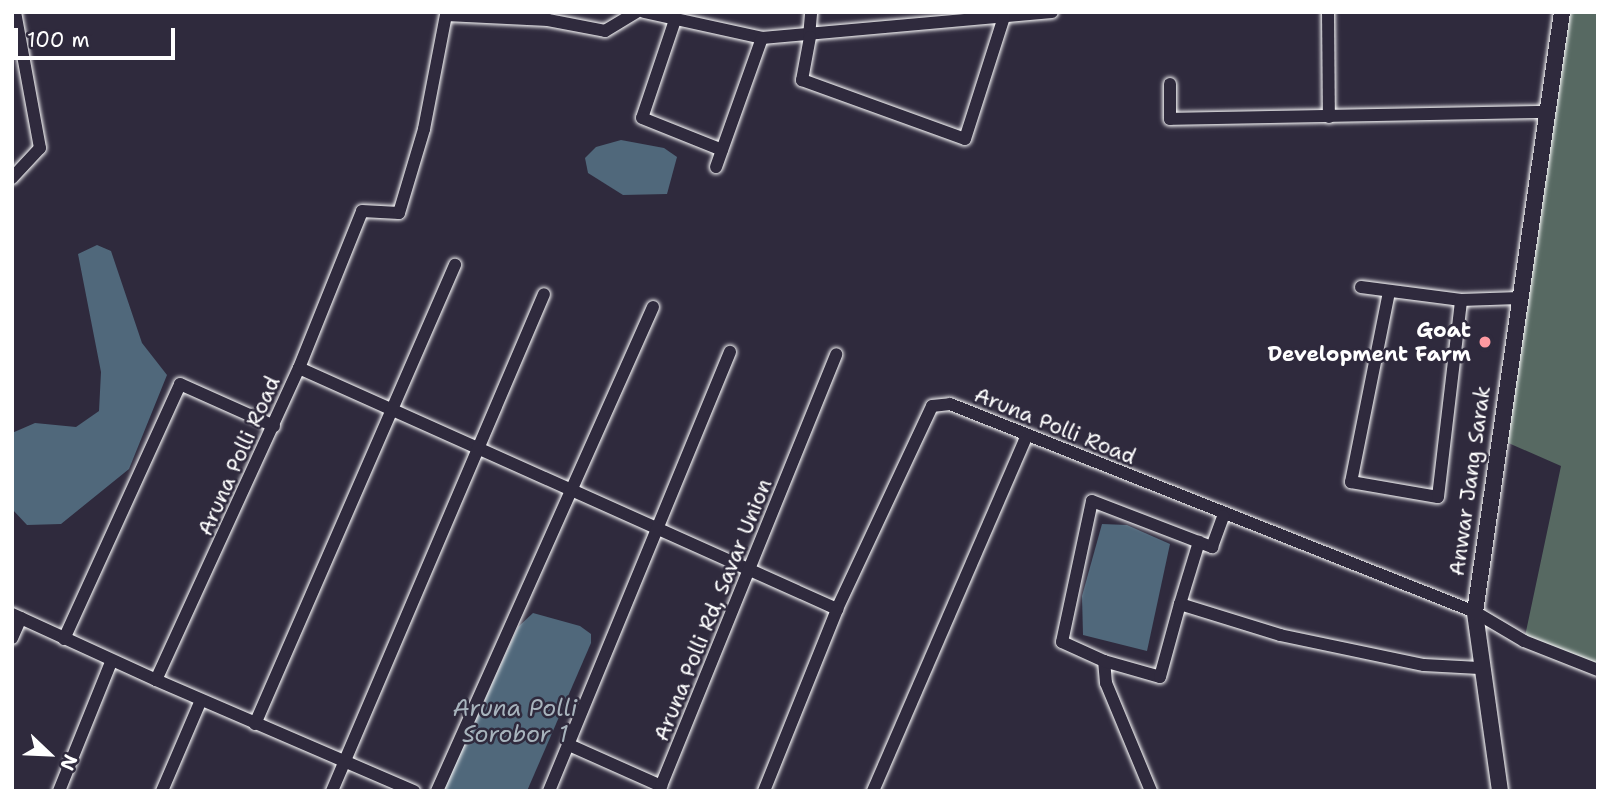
<!DOCTYPE html>
<style>
body{margin:0}
#map{position:relative;width:1610px;height:803px;overflow:hidden;background:#2f2a3d;font-family:"Shantell Sans",sans-serif}
div>[style]{position:absolute}
.green>*{inset:0;background:#576962}
.water>*{inset:0;background:#50687b}
.roads{filter:drop-shadow(0 0 2px #fff) drop-shadow(0 0 2px #fff)}
.street>*{height:12px;margin:-6px;padding:0 6px;transform-origin:6px;border-radius:6px;background:#2f2a3d}
.secondary>*{height:16px;margin:-8px;padding:0 8px;transform-origin:8px;border-radius:8px;background:#2f2a3d}
.dots>*{width:19px;height:19px;translate:-50% -50%;box-sizing:border-box;border:4px solid #2f2a3d;border-radius:50%}
span{translate:-50% -50%;white-space:nowrap;text-align:center;line-height:1.15;-webkit-text-stroke:5px #2f2a3d;paint-order:stroke}
.poi-label{font-size:21px;color:#fff;font-weight:700}
.right{translate:-100% -50%;text-align:right}
.street-label{font-size:21px;color:#fff}
.water-label{font-size:23px;color:#a8b4bd;font-style:italic}
.frame{position:absolute;inset:0;border:14px solid #fff;pointer-events:none}
.north{position:absolute;left:14px;top:719px;width:70px;height:70px;-webkit-text-stroke:5px #2f2a3d;paint-order:stroke;rotate:113deg;font-size:19px;font-weight:700;line-height:28px;text-align:center;color:#fff}
.north::after{content:'';display:block;margin:auto;width:24px;height:32px;background:#fff;clip-path:polygon(50% 0,100% 100%,50% 72%,0 100%)}
.scale{position:absolute;left:14px;top:28px;width:161px;height:32px;box-sizing:border-box;border:4px solid #fff;border-top:0;padding-left:9px;font-size:21px;line-height:24px;white-space:nowrap;color:#fff;-webkit-text-stroke:5px #2f2a3d;paint-order:stroke}
</style>
<div id="map">
<div class="green">
<div style="clip-path:polygon(1564px 12px,1598px 12px,1598px 668px,1524px 641px,1561px 466px,1497px 438px)"></div>
</div>
<div class="water">
<div style="clip-path:polygon(621px 140px,664px 148px,677px 157px,667px 194px,623px 195px,588px 173px,585px 158px,596px 147px)"></div>
<div style="clip-path:polygon(97px 245px,111px 251px,142px 343px,167px 375px,129px 469px,61px 524px,27px 525px,12px 509px,12px 433px,35px 423px,76px 427px,99px 411px,101px 372px,78px 254px)"></div>
<div style="clip-path:polygon(1102px 524px,1127px 525px,1170px 544px,1147px 651px,1083px 635px,1082px 596px)"></div>
<div style="clip-path:polygon(533px 613px,580px 626px,591px 634px,591px 643px,527px 791px,443px 791px,518px 627px)"></div>
</div>
<div class="roads">
<div class="street">
<div style="left:644px;top:12px;width:121px;rotate:12.4deg"></div>
<div style="left:762px;top:38px;width:291px;rotate:-5.1deg"></div>
<div style="left:1328px;top:12px;width:105px;rotate:89.5deg"></div>
<div style="left:675px;top:20px;width:103px;rotate:108.6deg"></div>
<div style="left:642px;top:118px;width:86px;rotate:21.8deg"></div>
<div style="left:809px;top:37px;width:25px;rotate:-85deg"></div>
<div style="left:810px;top:37px;width:44px;rotate:100.5deg"></div>
<div style="left:802px;top:80px;width:173px;rotate:19.9deg"></div>
<div style="left:965px;top:139px;width:128px;rotate:-72.3deg"></div>
<div style="left:1170px;top:84px;width:35px;rotate:90deg"></div>
<div style="left:1170px;top:119px;width:374px;rotate:-1.1deg"></div>
<div style="left:716px;top:167px;width:137px;rotate:-70.4deg"></div>
<div style="left:12px;top:178px;width:41px;rotate:-47deg"></div>
<div style="left:40px;top:148px;width:138px;rotate:-100.4deg"></div>
<div style="left:1361px;top:287px;width:101px;rotate:7.4deg"></div>
<div style="left:1461px;top:300px;width:58px;rotate:-2deg"></div>
<div style="left:1389px;top:292px;width:194px;rotate:101.3deg"></div>
<div style="left:1351px;top:482px;width:88px;rotate:9.8deg"></div>
<div style="left:1438px;top:497px;width:198px;rotate:-83.3deg"></div>
<div style="left:299px;top:368px;width:169px;rotate:-68.1deg"></div>
<div style="left:362px;top:211px;width:37px;rotate:3deg"></div>
<div style="left:399px;top:213px;width:88px;rotate:-73.4deg"></div>
<div style="left:424px;top:129px;width:116px;rotate:-79.1deg"></div>
<div style="left:446px;top:15px;width:102px;rotate:2.8deg"></div>
<div style="left:548px;top:20px;width:58px;rotate:10.9deg"></div>
<div style="left:605px;top:31px;width:37px;rotate:-31deg"></div>
<div style="left:1180px;top:604px;width:65px;rotate:-73deg"></div>
<div style="left:12px;top:614px;width:158px;rotate:24.6deg"></div>
<div style="left:156px;top:680px;width:343px;rotate:-65.4deg"></div>
<div style="left:299px;top:368px;width:590px;rotate:24.13deg"></div>
<div style="left:837px;top:609px;width:224px;rotate:-64.9deg"></div>
<div style="left:932px;top:406px;width:18px;rotate:-6deg"></div>
<div style="left:950px;top:404px;width:565px;rotate:21.61deg"></div>
<div style="left:1475px;top:612px;width:57px;rotate:30.6deg"></div>
<div style="left:1524px;top:641px;width:79px;rotate:21.4deg"></div>
<div style="left:12px;top:638px;width:22px;rotate:-66deg"></div>
<div style="left:64px;top:639px;width:280px;rotate:-65.5deg"></div>
<div style="left:180px;top:384px;width:103px;rotate:24.1deg"></div>
<div style="left:1104px;top:661px;width:46px;rotate:-155.7deg"></div>
<div style="left:1062px;top:642px;width:144px;rotate:-78deg"></div>
<div style="left:1092px;top:501px;width:129px;rotate:21deg"></div>
<div style="left:1212px;top:547px;width:33px;rotate:-70deg"></div>
<div style="left:156px;top:680px;width:281px;rotate:23.3deg"></div>
<div style="left:255px;top:724px;width:501px;rotate:-66.46deg"></div>
<div style="left:569px;top:745px;width:101px;rotate:24deg"></div>
<div style="left:661px;top:786px;width:466px;rotate:-67.9deg"></div>
<div style="left:59px;top:791px;width:139px;rotate:-68deg"></div>
<div style="left:162px;top:791px;width:99px;rotate:-66.8deg"></div>
<div style="left:332px;top:791px;width:540px;rotate:-66.9deg"></div>
<div style="left:437px;top:791px;width:530px;rotate:-65.95deg"></div>
<div style="left:549px;top:791px;width:475px;rotate:-67.6deg"></div>
<div style="left:764px;top:791px;width:196px;rotate:-68.1deg"></div>
<div style="left:873px;top:791px;width:385px;rotate:-66.6deg"></div>
<div style="left:1151px;top:791px;width:117px;rotate:-112.6deg"></div>
<div style="left:1106px;top:683px;width:22px;rotate:-95deg"></div>
<div style="left:1104px;top:661px;width:58px;rotate:15.9deg"></div>
<div style="left:1160px;top:677px;width:76px;rotate:-74.7deg"></div>
<div style="left:1180px;top:604px;width:105px;rotate:17.2deg"></div>
<div style="left:1280px;top:635px;width:147px;rotate:11.8deg"></div>
<div style="left:1424px;top:665px;width:55px;rotate:3.1deg"></div>
</div>
<div class="secondary">
<div style="left:1500px;top:791px;width:181px;rotate:-98deg"></div>
<div style="left:1475px;top:612px;width:606px;rotate:-81.75deg"></div>
</div>
</div>
<div class="dots">
<div style="left:1485px;top:342px;background:#ff9aa2"></div>
</div>
<div class="poi-label">
<span class="right" style="left:1471px;top:342px">Goat<br>Development Farm</span>
</div>
<div class="street-label">
<span style="left:1055px;top:426px;rotate:22deg">Aruna Polli Road</span>
<span style="left:239px;top:456px;rotate:-66deg">Aruna Polli Road</span>
<span style="left:1470px;top:481px;rotate:-82deg">Anwar Jang Sarak</span>
<span style="left:713px;top:610px;rotate:-68deg">Aruna Polli Rd, Savar Union</span>
</div>
<div class="water-label">
<span style="left:515px;top:721px">Aruna Polli<br>Sorobor 1</span>
</div>
<div class="frame"></div>
<div class="north">N</div>
<div class="scale">100 m</div>
</div>
